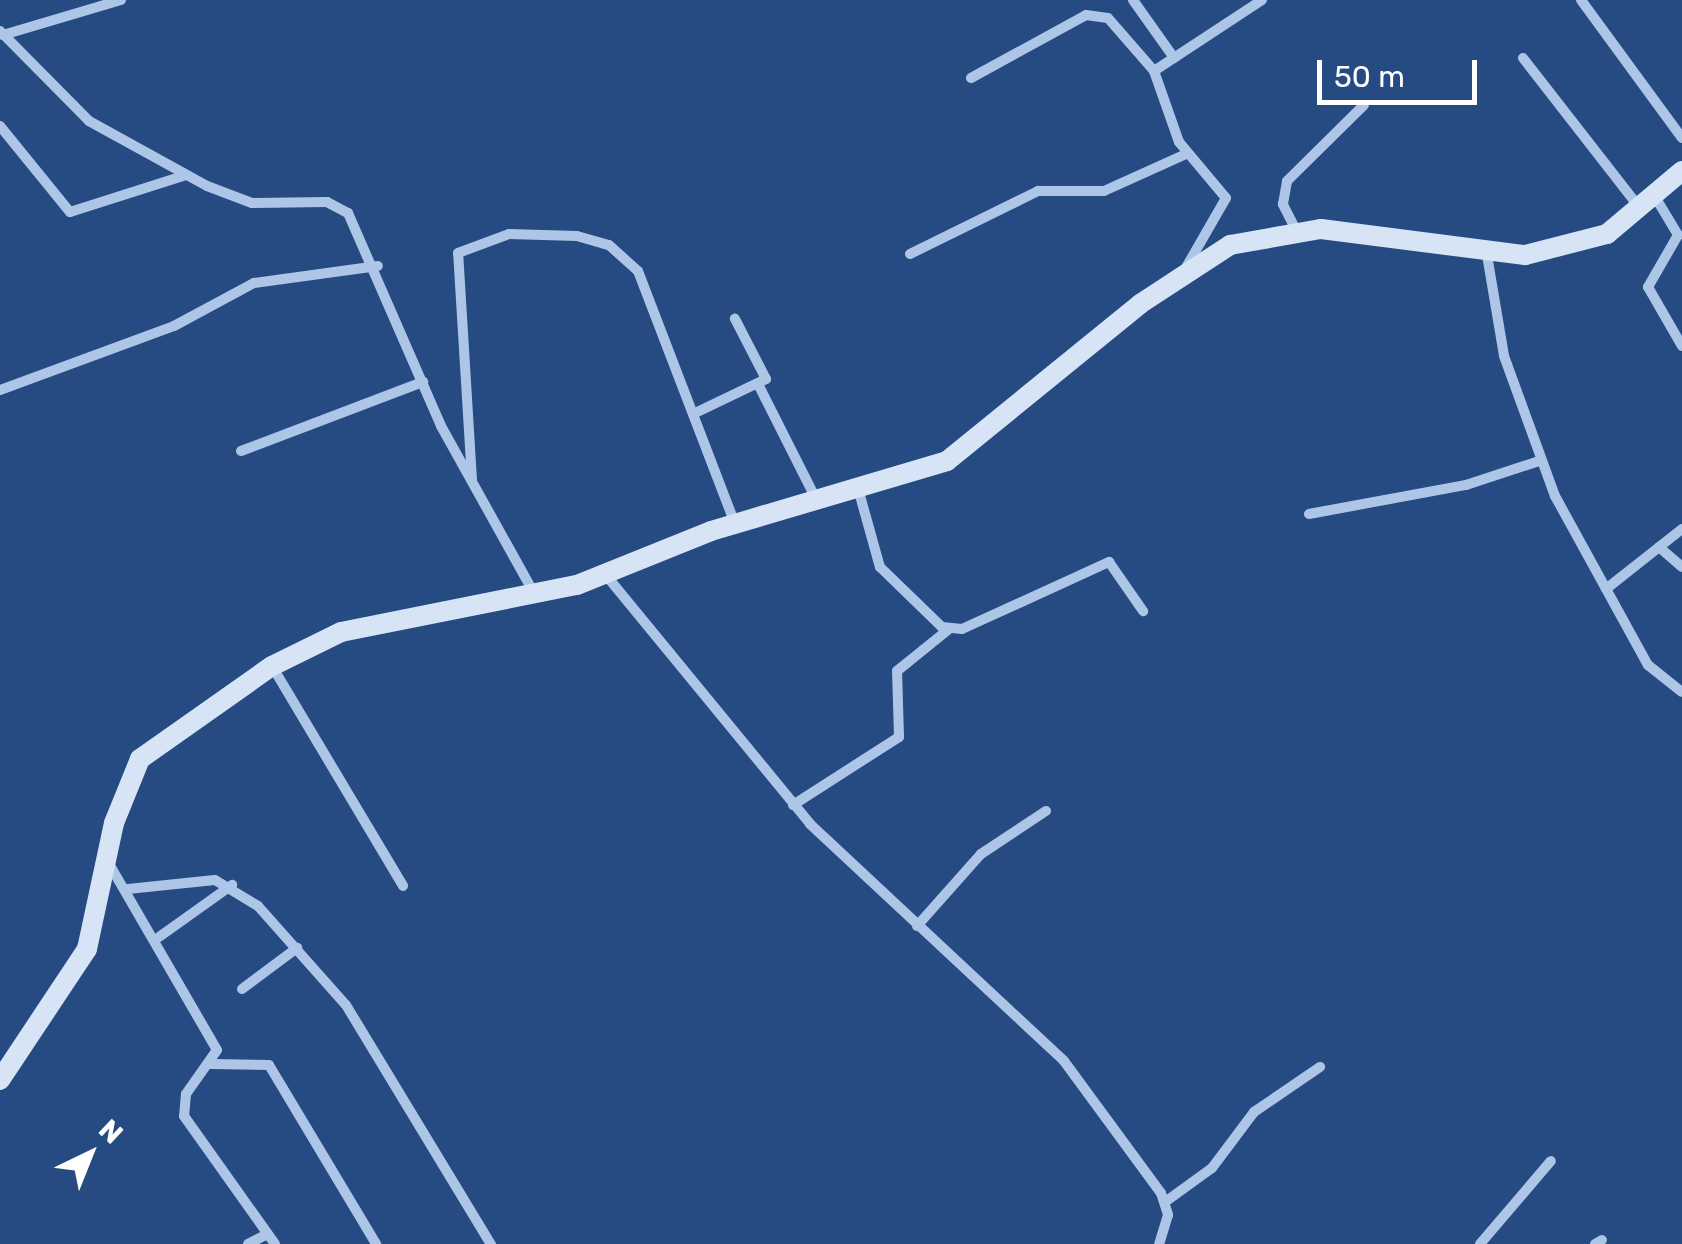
<!DOCTYPE html>
<style>
body{margin:0}
#map{position:relative;width:1682px;height:1244px;overflow:hidden;background:#254b82;font-family:Rubik,sans-serif}
div>[style]{position:absolute}
.street>*{height:10px;margin:-5px;padding:0 5px;transform-origin:5px;border-radius:5px;background:#adc6e7}
.secondary>*{height:20px;margin:-10px;padding:0 10px;transform-origin:10px;border-radius:10px;background:#d7e4f6}
span{translate:-50% -50%;white-space:nowrap;text-align:center;line-height:1.15;-webkit-text-stroke:10px #254b82;paint-order:stroke}
.north{position:absolute;left:40px;top:1104px;width:100px;height:100px;-webkit-text-stroke:8px #254b82;paint-order:stroke;rotate:43deg;font-size:28px;font-weight:700;line-height:40px;text-align:center;color:#fff}
.north::after{content:'';display:block;margin:auto;width:35px;height:45px;background:#fff;clip-path:polygon(50% 0,100% 100%,50% 72%,0 100%)}
.scale{position:absolute;left:1317px;top:60px;width:160px;height:45px;box-sizing:border-box;border:5px solid #fff;border-top:0;padding-left:12px;font-size:30px;line-height:35px;white-space:nowrap;color:#fff;-webkit-text-stroke:8px #254b82;paint-order:stroke}
</style>
<div id="map">
<div class="street">
<div style="left:1133px;top:0;width:71px;rotate:54.7deg"></div>
<div style="left:1581px;top:0;width:171px;rotate:53.8deg"></div>
<div style="left:0;top:31px;width:127px;rotate:45.3deg"></div>
<div style="left:89px;top:121px;width:135px;rotate:28.8deg"></div>
<div style="left:207px;top:186px;width:48px;rotate:20.7deg"></div>
<div style="left:252px;top:203px;width:75px;rotate:-0.8deg"></div>
<div style="left:327px;top:202px;width:24px;rotate:28deg"></div>
<div style="left:348px;top:213px;width:232px;rotate:66.4deg"></div>
<div style="left:441px;top:426px;width:193px;rotate:60.9deg"></div>
<div style="left:3px;top:35px;width:123px;rotate:-16.5deg"></div>
<div style="left:1523px;top:58px;width:189px;rotate:52.1deg"></div>
<div style="left:1154px;top:71px;width:129px;rotate:-33.3deg"></div>
<div style="left:971px;top:78px;width:131px;rotate:-28.7deg"></div>
<div style="left:1086px;top:15px;width:22px;rotate:8deg"></div>
<div style="left:1108px;top:18px;width:70px;rotate:49deg"></div>
<div style="left:1154px;top:71px;width:75px;rotate:70.6deg"></div>
<div style="left:1179px;top:142px;width:73px;rotate:50deg"></div>
<div style="left:1226px;top:198px;width:84px;rotate:119.9deg"></div>
<div style="left:0;top:126px;width:111px;rotate:50.9deg"></div>
<div style="left:70px;top:212px;width:122px;rotate:-17.7deg"></div>
<div style="left:1654px;top:195px;width:47px;rotate:59deg"></div>
<div style="left:1678px;top:235px;width:60px;rotate:120deg"></div>
<div style="left:1648px;top:287px;width:68px;rotate:60deg"></div>
<div style="left:1296px;top:230px;width:29px;rotate:-117deg"></div>
<div style="left:1283px;top:204px;width:23px;rotate:-80deg"></div>
<div style="left:1287px;top:181px;width:108px;rotate:-44.6deg"></div>
<div style="left:910px;top:254px;width:143px;rotate:-26.2deg"></div>
<div style="left:1038px;top:191px;width:66px"></div>
<div style="left:1104px;top:191px;width:90px;rotate:-24.3deg"></div>
<div style="left:1487px;top:255px;width:102px;rotate:80.4deg"></div>
<div style="left:1504px;top:356px;width:149px;rotate:70deg"></div>
<div style="left:1555px;top:496px;width:193px;rotate:61.2deg"></div>
<div style="left:1648px;top:665px;width:43px;rotate:38.5deg"></div>
<div style="left:759px;top:386px;width:129px;rotate:63.2deg"></div>
<div style="left:0;top:390px;width:185px;rotate:-20.2deg"></div>
<div style="left:174px;top:326px;width:91px;rotate:-28.3deg"></div>
<div style="left:254px;top:283px;width:125px;rotate:-7.8deg"></div>
<div style="left:693px;top:414px;width:81px;rotate:-25.6deg"></div>
<div style="left:766px;top:379px;width:68px;rotate:-117.3deg"></div>
<div style="left:241px;top:451px;width:195px;rotate:-20.8deg"></div>
<div style="left:472px;top:480px;width:227px;rotate:-93.5deg"></div>
<div style="left:458px;top:253px;width:54px;rotate:-20.4deg"></div>
<div style="left:509px;top:234px;width:68px;rotate:1.7deg"></div>
<div style="left:577px;top:236px;width:33px;rotate:16deg"></div>
<div style="left:609px;top:245px;width:39px;rotate:42deg"></div>
<div style="left:638px;top:271px;width:271px;rotate:69deg"></div>
<div style="left:859px;top:492px;width:78px;rotate:74.4deg"></div>
<div style="left:880px;top:567px;width:86px;rotate:44.1deg"></div>
<div style="left:942px;top:627px;width:20px;rotate:6deg"></div>
<div style="left:962px;top:629px;width:162px;rotate:-24.5deg"></div>
<div style="left:1109px;top:562px;width:60px;rotate:55.2deg"></div>
<div style="left:1309px;top:514px;width:160px;rotate:-10.5deg"></div>
<div style="left:1466px;top:485px;width:77px;rotate:-18.2deg"></div>
<div style="left:1659px;top:547px;width:30px;rotate:41deg"></div>
<div style="left:605px;top:574px;width:323px;rotate:50.6deg"></div>
<div style="left:810px;top:824px;width:347px;rotate:43deg"></div>
<div style="left:1064px;top:1061px;width:164px;rotate:53.7deg"></div>
<div style="left:1161px;top:1193px;width:23px;rotate:72deg"></div>
<div style="left:1168px;top:1215px;width:30px;rotate:107deg"></div>
<div style="left:1606px;top:589px;width:97px;rotate:-38.3deg"></div>
<div style="left:272px;top:666px;width:256px;rotate:59.2deg"></div>
<div style="left:793px;top:805px;width:126px;rotate:-32.7deg"></div>
<div style="left:899px;top:737px;width:66px;rotate:-91.7deg"></div>
<div style="left:897px;top:671px;width:67px;rotate:-38.9deg"></div>
<div style="left:108px;top:862px;width:217px;rotate:59.9deg"></div>
<div style="left:217px;top:1050px;width:54px;rotate:125.2deg"></div>
<div style="left:186px;top:1094px;width:22px;rotate:95deg"></div>
<div style="left:184px;top:1116px;width:157px;rotate:54.6deg"></div>
<div style="left:128px;top:889px;width:87px;rotate:-5.9deg"></div>
<div style="left:215px;top:880px;width:50px;rotate:31.2deg"></div>
<div style="left:258px;top:906px;width:132px;rotate:48.4deg"></div>
<div style="left:346px;top:1005px;width:280px;rotate:58.8deg"></div>
<div style="left:917px;top:926px;width:96px;rotate:-48.4deg"></div>
<div style="left:981px;top:854px;width:78px;rotate:-33.5deg"></div>
<div style="left:159px;top:937px;width:90px;rotate:-35.5deg"></div>
<div style="left:242px;top:989px;width:69px;rotate:-36.7deg"></div>
<div style="left:212px;top:1064px;width:57px;rotate:1deg"></div>
<div style="left:269px;top:1065px;width:209px;rotate:59.1deg"></div>
<div style="left:1165px;top:1202px;width:58px;rotate:-35.9deg"></div>
<div style="left:1212px;top:1168px;width:70px;rotate:-53.1deg"></div>
<div style="left:1254px;top:1112px;width:80px;rotate:-34.3deg"></div>
<div style="left:248px;top:1244px;width:22px;rotate:-27deg"></div>
<div style="left:1480px;top:1244px;width:109px;rotate:-49.5deg"></div>
<div style="left:1595px;top:1244px;width:8px;rotate:-30deg"></div>
</div>
<div class="secondary">
<div style="left:0;top:1080px;width:157px;rotate:-56.4deg"></div>
<div style="left:87px;top:949px;width:129px;rotate:-77.9deg"></div>
<div style="left:114px;top:823px;width:69px;rotate:-67.9deg"></div>
<div style="left:140px;top:759px;width:161px;rotate:-35.2deg"></div>
<div style="left:272px;top:666px;width:77px;rotate:-26.2deg"></div>
<div style="left:341px;top:632px;width:241px;rotate:-11.3deg"></div>
<div style="left:577px;top:585px;width:144px;rotate:-21.9deg"></div>
<div style="left:711px;top:531px;width:246px;rotate:-16.5deg"></div>
<div style="left:947px;top:461px;width:249px;rotate:-39.1deg"></div>
<div style="left:1140px;top:304px;width:108px;rotate:-33.2deg"></div>
<div style="left:1230px;top:245px;width:92px;rotate:-10deg"></div>
<div style="left:1321px;top:229px;width:206px;rotate:7.3deg"></div>
<div style="left:1525px;top:255px;width:85px;rotate:-14.4deg"></div>
<div style="left:1607px;top:234px;width:98px;rotate:-40deg"></div>
</div>
<div class="north">N</div>
<div class="scale">50 m</div>
</div>
